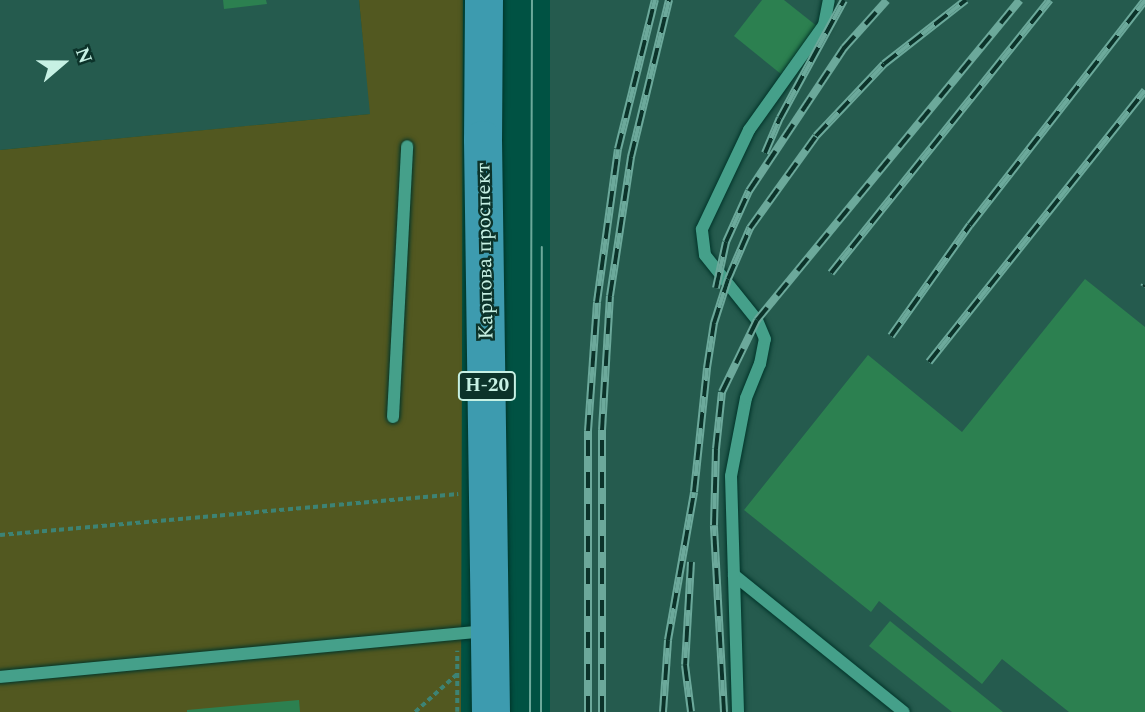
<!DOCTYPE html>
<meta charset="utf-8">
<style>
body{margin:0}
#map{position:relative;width:1145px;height:712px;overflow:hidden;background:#005243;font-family:Spectral,serif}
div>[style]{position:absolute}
.built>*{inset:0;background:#255b4e;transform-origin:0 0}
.green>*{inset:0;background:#525820}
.building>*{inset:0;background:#2c8050}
.path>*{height:3.5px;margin-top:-1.75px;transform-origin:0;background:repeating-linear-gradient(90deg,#3d8374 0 5px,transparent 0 8.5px)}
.roads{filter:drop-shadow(0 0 2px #00352a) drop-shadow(0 0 2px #00352a)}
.lane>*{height:12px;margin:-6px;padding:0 6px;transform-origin:6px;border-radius:6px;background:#45a08a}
.primary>*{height:38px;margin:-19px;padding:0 19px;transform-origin:19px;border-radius:19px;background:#3d9baf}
.tram>*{height:2px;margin:-1px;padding:0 1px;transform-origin:1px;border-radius:1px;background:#6ca99b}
.rail>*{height:8px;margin-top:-4px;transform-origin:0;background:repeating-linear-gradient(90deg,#0c332a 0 16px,#6ca99b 0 32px);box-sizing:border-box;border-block:2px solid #6ca99b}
span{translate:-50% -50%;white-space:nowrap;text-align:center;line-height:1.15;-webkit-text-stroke:5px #0c332a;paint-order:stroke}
.shield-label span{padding:2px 5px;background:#0c332a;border:2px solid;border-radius:5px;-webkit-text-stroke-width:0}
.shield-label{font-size:19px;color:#c7f1e4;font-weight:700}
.street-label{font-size:21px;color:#c7f1e4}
.north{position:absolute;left:28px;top:28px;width:70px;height:70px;-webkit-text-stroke:5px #0c332a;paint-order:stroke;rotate:70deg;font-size:19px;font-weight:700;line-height:28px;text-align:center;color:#c7f1e4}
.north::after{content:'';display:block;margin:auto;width:24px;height:32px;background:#c7f1e4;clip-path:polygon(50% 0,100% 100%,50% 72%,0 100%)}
</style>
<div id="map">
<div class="built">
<div style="clip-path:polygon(0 0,359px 0,371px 114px,0 150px)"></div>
<div style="left:550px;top:0;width:595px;height:712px"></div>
</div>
<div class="green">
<div style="clip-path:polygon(359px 0,463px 0,461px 712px,0 712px,0 150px,370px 114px)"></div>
</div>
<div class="building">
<div style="clip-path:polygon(223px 0,266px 0,267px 4px,224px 9px)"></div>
<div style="clip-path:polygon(762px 0,784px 0,818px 27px,781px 74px,734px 36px)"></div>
<div style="clip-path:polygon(1085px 279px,1145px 327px,1145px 712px,1069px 712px,1002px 659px,982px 684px,879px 601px,871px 612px,744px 510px,868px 355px,962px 432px)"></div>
<div style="clip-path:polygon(890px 621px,1003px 712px,952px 712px,869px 646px)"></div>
<div style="clip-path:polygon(299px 700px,300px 712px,187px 712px,187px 710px)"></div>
</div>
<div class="path">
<div style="left:0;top:535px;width:460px;rotate:-5.1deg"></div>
<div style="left:415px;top:712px;width:57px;rotate:-42.1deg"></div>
<div style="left:457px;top:712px;width:61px;rotate:-90deg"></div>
</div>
<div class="roads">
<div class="lane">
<div style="left:393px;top:417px;width:271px;rotate:-87deg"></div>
<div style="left:734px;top:575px;width:218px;rotate:38.9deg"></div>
<div style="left:0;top:677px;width:490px;rotate:-5.4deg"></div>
<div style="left:738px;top:712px;width:236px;rotate:-91.7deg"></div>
<div style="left:731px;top:476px;width:79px;rotate:-79.1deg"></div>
<div style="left:746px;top:398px;width:37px;rotate:-68deg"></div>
<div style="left:760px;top:364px;width:25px;rotate:-79deg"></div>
<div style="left:765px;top:339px;width:21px;rotate:-113deg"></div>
<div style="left:757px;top:320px;width:83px;rotate:-128.7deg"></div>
<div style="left:705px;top:255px;width:26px;rotate:-97deg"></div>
<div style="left:702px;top:229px;width:110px;rotate:-64.6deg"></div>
<div style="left:749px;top:130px;width:129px;rotate:-54.5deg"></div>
<div style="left:824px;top:25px;width:25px;rotate:-79deg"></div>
</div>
<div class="primary">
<div style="left:484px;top:0;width:140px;rotate:90.4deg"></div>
<div style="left:483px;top:140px;width:572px;rotate:89.2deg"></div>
</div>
</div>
<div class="tram">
<div style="left:530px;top:712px;width:712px;rotate:-89.84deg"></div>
<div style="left:541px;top:712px;width:465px;rotate:-89.9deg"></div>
</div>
<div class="rail">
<div style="left:765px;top:153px;width:38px;rotate:-67deg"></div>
<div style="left:780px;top:118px;width:134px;rotate:-61.5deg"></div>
<div style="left:831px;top:273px;width:350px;rotate:-51.3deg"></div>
<div style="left:1144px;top:287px;width:2px;rotate:-63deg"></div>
<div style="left:716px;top:288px;width:47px;rotate:-77.7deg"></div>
<div style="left:726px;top:242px;width:56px;rotate:-65.7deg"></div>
<div style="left:749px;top:191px;width:172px;rotate:-56.4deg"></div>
<div style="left:844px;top:48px;width:64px;rotate:-48.1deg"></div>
<div style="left:891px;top:336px;width:136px;rotate:-54.6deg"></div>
<div style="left:970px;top:225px;width:285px;rotate:-52.1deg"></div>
<div style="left:929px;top:362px;width:347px;rotate:-51.5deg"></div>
<div style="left:691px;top:562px;width:103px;rotate:93.3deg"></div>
<div style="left:685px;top:665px;width:47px;rotate:82.7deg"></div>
<div style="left:588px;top:712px;width:281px;rotate:-90deg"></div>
<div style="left:588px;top:431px;width:129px;rotate:-86deg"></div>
<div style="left:597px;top:302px;width:154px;rotate:-82.2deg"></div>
<div style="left:618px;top:149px;width:154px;rotate:-76.1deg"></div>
<div style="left:602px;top:712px;width:282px;rotate:-90deg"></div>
<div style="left:602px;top:430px;width:134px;rotate:-86.6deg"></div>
<div style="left:610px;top:296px;width:141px;rotate:-81.4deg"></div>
<div style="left:631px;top:157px;width:162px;rotate:-76.4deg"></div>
<div style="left:663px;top:712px;width:72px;rotate:-86deg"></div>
<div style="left:668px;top:640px;width:150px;rotate:-80deg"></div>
<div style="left:694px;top:492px;width:125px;rotate:-84deg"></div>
<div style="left:707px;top:368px;width:46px;rotate:-81.2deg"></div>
<div style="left:714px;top:323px;width:46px;rotate:-72.3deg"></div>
<div style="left:728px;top:279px;width:56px;rotate:-66.7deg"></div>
<div style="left:750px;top:228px;width:113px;rotate:-54.3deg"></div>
<div style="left:816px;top:136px;width:99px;rotate:-46.6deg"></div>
<div style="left:884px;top:64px;width:104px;rotate:-38deg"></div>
<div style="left:724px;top:712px;width:187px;rotate:-93.1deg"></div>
<div style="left:714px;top:525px;width:76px;rotate:-88.5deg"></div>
<div style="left:716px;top:449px;width:57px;rotate:-84deg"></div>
<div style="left:722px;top:392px;width:80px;rotate:-64.1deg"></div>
<div style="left:757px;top:320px;width:414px;rotate:-50.6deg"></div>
</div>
<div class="shield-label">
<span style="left:487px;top:386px">Н-20</span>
</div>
<div class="street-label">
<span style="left:485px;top:251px;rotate:-91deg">Карпова проспект</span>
</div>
<div class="north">N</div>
</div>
